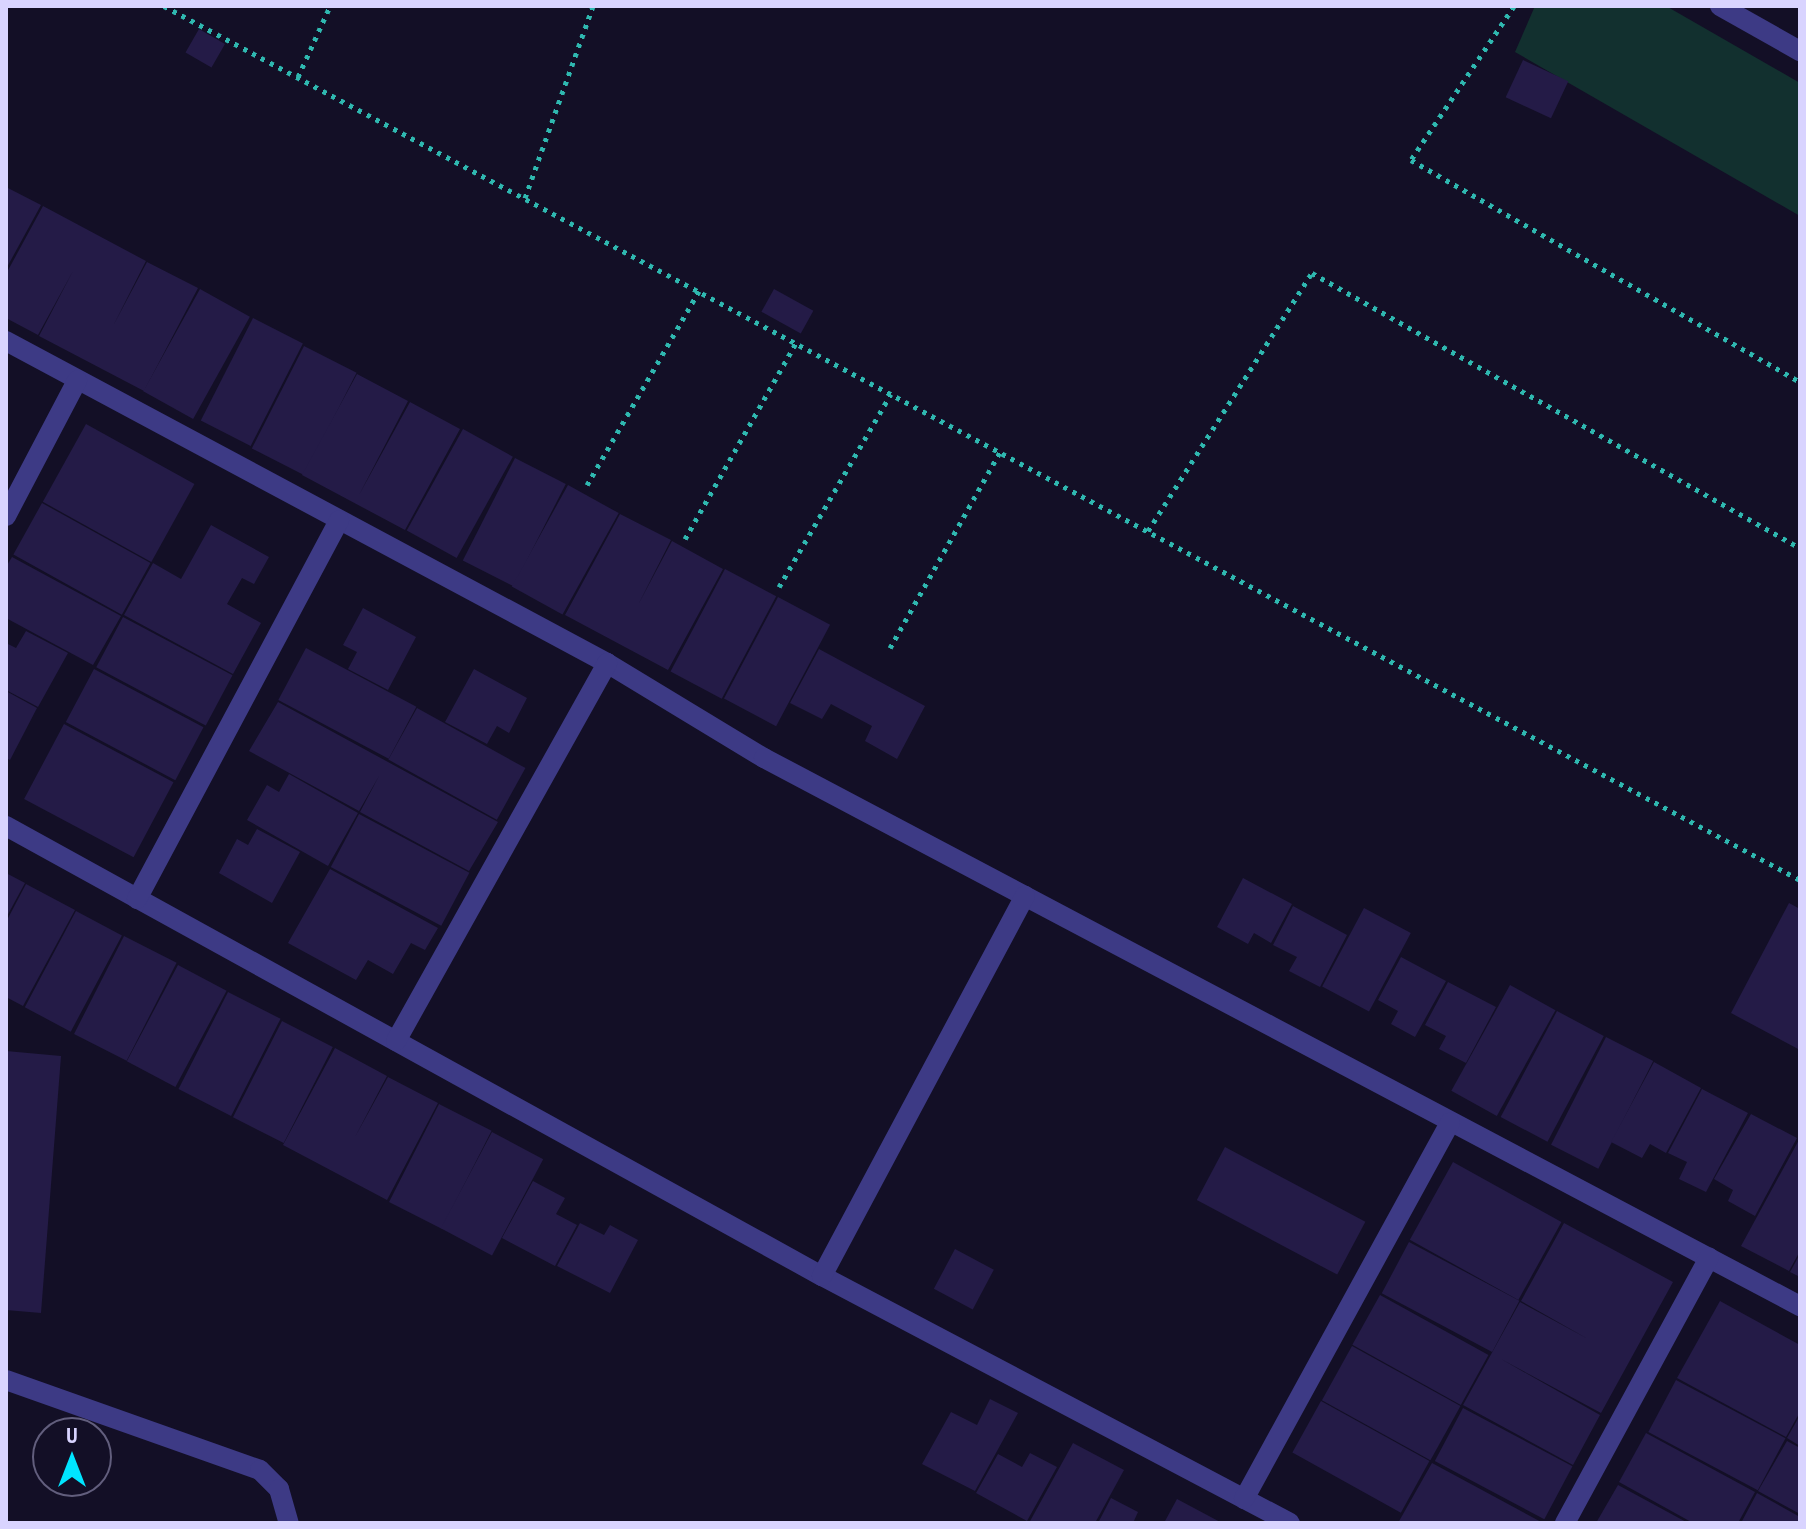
<!DOCTYPE html>
<style>
body{margin:0}
#map{position:relative;width:1806px;height:1529px;overflow:hidden;background:#130f26;font-family:"PT Sans Narrow",sans-serif}
div>[style]{position:absolute}
.green>*{inset:0;background:#12302f}
.building>*{inset:0;background:#241b47;transform-origin:0 0}
.path>*{height:5px;margin-top:-2.5px;transform-origin:0;background:repeating-linear-gradient(90deg,#2fb8b0 0 4px,transparent 0 10px)}
.minor>*{height:20px;margin:-10px;padding:0 10px;transform-origin:10px;border-radius:10px;background:#3d3a85}
span{translate:-50% -50%;white-space:nowrap;text-align:center;line-height:1.15;-webkit-text-stroke:8px #130f26;paint-order:stroke}
.frame{position:absolute;inset:0;border:8px solid #d9d4ff;pointer-events:none}
.north{position:absolute;left:32px;top:1417px;width:80px;height:80px;box-sizing:border-box;background:#130f26;border:2px solid #625e7d;border-radius:50%;rotate:0deg;font-size:22px;font-weight:700;line-height:32px;text-align:center;color:#d9d4ff}
.north::after{content:'';display:block;margin:auto;width:28px;height:36px;background:#00e5ff;clip-path:polygon(50% 0,100% 100%,50% 72%,0 100%)}
</style>
<div id="map">
<div class="green">
<div style="clip-path:polygon(1535px 6px,1666px 6px,1800px 83px,1800px 216px,1515px 52px)"></div>
</div>
<div class="building">
<div style="left:199px;top:29px;width:30px;height:27px;rotate:30deg"></div>
<div style="left:1523px;top:60px;width:50px;height:41px;rotate:25deg"></div>
<div style="clip-path:polygon(6px 187px,41px 205px,6px 269px)"></div>
<div style="clip-path:polygon(43px 206px,146px 261px,113px 326px,147px 262px,198px 288px,144px 391px,39px 336px,73px 271px,38px 335px,6px 318px,6px 274px)"></div>
<div style="left:200px;top:289px;width:57px;height:117px;rotate:29deg"></div>
<div style="left:774px;top:289px;width:45px;height:26px;rotate:29deg"></div>
<div style="left:253px;top:318px;width:56px;height:115px;rotate:27deg"></div>
<div style="left:304px;top:346px;width:59px;height:115px;rotate:27deg"></div>
<div style="clip-path:polygon(357px 374px,408px 401px,359px 495px,410px 402px,460px 429px,405px 530px,302px 475px)"></div>
<div style="left:86px;top:424px;width:124px;height:89px;rotate:29deg"></div>
<div style="left:463px;top:429px;width:57px;height:116px;rotate:29deg"></div>
<div style="left:515px;top:458px;width:57px;height:115px;rotate:27deg"></div>
<div style="left:568px;top:485px;width:58px;height:116px;rotate:29deg"></div>
<div style="left:42px;top:503px;width:124px;height:59px;rotate:29deg"></div>
<div style="clip-path:polygon(620px 514px,671px 540px,638px 605px,672px 541px,723px 569px,668px 670px,565px 615px)"></div>
<div style="clip-path:polygon(211px 525px,269px 557px,254px 584px,242px 578px,227px 604px,261px 623px,233px 674px,124px 615px,153px 563px,181px 579px)"></div>
<div style="clip-path:polygon(12px 557px,121px 616px,93px 665px,6px 618px,6px 567px)"></div>
<div style="left:725px;top:569px;width:58px;height:116px;rotate:28deg"></div>
<div style="left:778px;top:597px;width:59px;height:115px;rotate:28deg"></div>
<div style="clip-path:polygon(363px 608px,416px 637px,388px 690px,348px 669px,357px 652px,343px 645px)"></div>
<div style="left:123px;top:617px;width:124px;height:57px;rotate:28deg"></div>
<div style="clip-path:polygon(26px 631px,68px 653px,38px 707px,6px 690px,6px 643px,16px 648px)"></div>
<div style="left:306px;top:648px;width:125px;height:59px;rotate:28deg"></div>
<div style="clip-path:polygon(819px 649px,925px 706px,897px 759px,865px 741px,872px 726px,831px 704px,822px 719px,790px 703px)"></div>
<div style="left:94px;top:669px;width:124px;height:60px;rotate:28deg"></div>
<div style="clip-path:polygon(474px 669px,527px 698px,509px 733px,497px 726px,487px 744px,445px 722px)"></div>
<div style="clip-path:polygon(6px 691px,37px 708px,10px 760px,6px 758px)"></div>
<div style="clip-path:polygon(278px 702px,498px 822px,469px 871px,360px 812px,379px 776px,359px 811px,249px 751px)"></div>
<div style="left:417px;top:708px;width:124px;height:59px;rotate:29deg"></div>
<div style="left:64px;top:724px;width:124px;height:85px;rotate:28deg"></div>
<div style="clip-path:polygon(289px 774px,358px 813px,328px 866px,247px 820px,267px 785px,279px 792px)"></div>
<div style="left:359px;top:814px;width:125px;height:60px;rotate:28deg"></div>
<div style="clip-path:polygon(257px 829px,300px 852px,272px 903px,219px 873px,237px 839px,248px 845px)"></div>
<div style="clip-path:polygon(330px 869px,438px 928px,425px 950px,411px 943px,393px 974px,368px 960px,356px 980px,288px 943px)"></div>
<div style="clip-path:polygon(6px 873px,25px 883px,6px 918px)"></div>
<div style="clip-path:polygon(1243px 878px,1292px 904px,1271px 943px,1254px 933px,1248px 944px,1217px 927px)"></div>
<div style="clip-path:polygon(26px 884px,75px 910px,23px 1006px,6px 997px,6px 922px)"></div>
<div style="clip-path:polygon(1789px 903px,1800px 909px,1800px 1050px,1731px 1013px)"></div>
<div style="clip-path:polygon(1293px 906px,1347px 935px,1320px 987px,1289px 971px,1297px 957px,1273px 945px)"></div>
<div style="left:1364px;top:908px;width:53px;height:89px;rotate:28deg"></div>
<div style="left:76px;top:911px;width:52px;height:109px;rotate:28deg"></div>
<div style="left:124px;top:936px;width:59px;height:110px;rotate:27deg"></div>
<div style="clip-path:polygon(1401px 957px,1446px 981px,1415px 1037px,1391px 1024px,1398px 1011px,1378px 1000px)"></div>
<div style="left:178px;top:965px;width:55px;height:109px;rotate:28deg"></div>
<div style="clip-path:polygon(1448px 982px,1496px 1007px,1466px 1063px,1439px 1049px,1446px 1036px,1425px 1025px)"></div>
<div style="left:1510px;top:985px;width:52px;height:121px;rotate:29deg"></div>
<div style="left:228px;top:992px;width:59px;height:109px;rotate:27deg"></div>
<div style="left:1557px;top:1011px;width:53px;height:120px;rotate:28deg"></div>
<div style="left:282px;top:1021px;width:57px;height:108px;rotate:27deg"></div>
<div style="left:1606px;top:1037px;width:53px;height:121px;rotate:27deg"></div>
<div style="clip-path:polygon(335px 1048px,387px 1076px,355px 1137px,388px 1077px,438px 1103px,387px 1200px,283px 1145px)"></div>
<div style="clip-path:polygon(6px 1051px,61px 1056px,41px 1313px,6px 1310px)"></div>
<div style="clip-path:polygon(1654px 1062px,1701px 1088px,1666px 1153px,1650px 1144px,1642px 1158px,1611px 1142px)"></div>
<div style="clip-path:polygon(1702px 1089px,1748px 1113px,1706px 1192px,1679px 1179px,1687px 1162px,1668px 1153px)"></div>
<div style="left:439px;top:1104px;width:59px;height:110px;rotate:27deg"></div>
<div style="clip-path:polygon(1751px 1114px,1797px 1138px,1755px 1216px,1728px 1201px,1733px 1190px,1714px 1179px)"></div>
<div style="left:492px;top:1132px;width:58px;height:109px;rotate:28deg"></div>
<div style="clip-path:polygon(1800px 1138px,1800px 1251px,1789px 1271px,1741px 1246px)"></div>
<div style="left:1225px;top:1147px;width:159px;height:60px;rotate:28deg"></div>
<div style="left:1453px;top:1162px;width:124px;height:89px;rotate:29deg"></div>
<div style="clip-path:polygon(533px 1181px,565px 1198px,556px 1214px,577px 1225px,555px 1266px,502px 1238px)"></div>
<div style="clip-path:polygon(580px 1223px,604px 1235px,610px 1225px,638px 1240px,610px 1293px,557px 1266px)"></div>
<div style="clip-path:polygon(1564px 1223px,1673px 1282px,1601px 1413px,1501px 1359px,1600px 1415px,1573px 1465px,1463px 1405px,1520px 1302px,1588px 1339px,1521px 1301px)"></div>
<div style="left:1409px;top:1242px;width:125px;height:58px;rotate:28deg"></div>
<div style="left:955px;top:1249px;width:44px;height:45px;rotate:28deg"></div>
<div style="clip-path:polygon(1800px 1254px,1800px 1277px,1790px 1272px)"></div>
<div style="left:1380px;top:1295px;width:124px;height:57px;rotate:29deg"></div>
<div style="clip-path:polygon(1720px 1301px,1800px 1345px,1800px 1412px,1786px 1437px,1677px 1378px)"></div>
<div style="left:1352px;top:1346px;width:124px;height:62px;rotate:29deg"></div>
<div style="left:1676px;top:1380px;width:124px;height:59px;rotate:28deg"></div>
<div style="clip-path:polygon(990px 1399px,1018px 1413px,975px 1491px,922px 1464px,951px 1412px,977px 1425px)"></div>
<div style="left:1321px;top:1401px;width:124px;height:59px;rotate:29deg"></div>
<div style="left:1463px;top:1408px;width:124px;height:60px;rotate:28deg"></div>
<div style="clip-path:polygon(1800px 1415px,1800px 1446px,1787px 1438px)"></div>
<div style="clip-path:polygon(1646px 1433px,1755px 1492px,1738px 1523px,1693px 1523px,1619px 1482px)"></div>
<div style="clip-path:polygon(1787px 1441px,1800px 1448px,1800px 1514px,1758px 1491px)"></div>
<div style="clip-path:polygon(1073px 1443px,1124px 1470px,1095px 1523px,1029px 1523px)"></div>
<div style="clip-path:polygon(1030px 1453px,1057px 1467px,1027px 1521px,976px 1493px,998px 1454px,1022px 1467px)"></div>
<div style="clip-path:polygon(1432px 1463px,1543px 1523px,1398px 1523px)"></div>
<div style="clip-path:polygon(1618px 1485px,1688px 1523px,1596px 1523px)"></div>
<div style="clip-path:polygon(1757px 1493px,1800px 1517px,1800px 1523px,1741px 1523px)"></div>
<div style="clip-path:polygon(1111px 1498px,1138px 1512px,1133px 1523px,1098px 1523px)"></div>
<div style="clip-path:polygon(1177px 1499px,1222px 1523px,1164px 1523px)"></div>
</div>
<div class="path">
<div style="left:164px;top:6px;width:1855px;rotate:28.11deg"></div>
<div style="left:1514px;top:6px;width:185px;rotate:123.8deg"></div>
<div style="left:1411px;top:160px;width:448px;rotate:29.7deg"></div>
<div style="left:298px;top:77px;width:78px;rotate:-65.7deg"></div>
<div style="left:525px;top:198px;width:204px;rotate:-70.5deg"></div>
<div style="left:587px;top:485px;width:224px;rotate:-60deg"></div>
<div style="left:1148px;top:531px;width:306px;rotate:-57.6deg"></div>
<div style="left:1312px;top:273px;width:560px;rotate:29.4deg"></div>
<div style="left:685px;top:539px;width:225px;rotate:-60.5deg"></div>
<div style="left:779px;top:587px;width:223px;rotate:-59.9deg"></div>
<div style="left:890px;top:648px;width:225px;rotate:-60.7deg"></div>
</div>
<div class="minor">
<div style="left:1720px;top:6px;width:92px;rotate:29.4deg"></div>
<div style="left:6px;top:341px;width:682px;rotate:28.18deg"></div>
<div style="left:607px;top:663px;width:184px;rotate:31.2deg"></div>
<div style="left:764px;top:758px;width:1172px;rotate:27.88deg"></div>
<div style="left:6px;top:516px;width:153px;rotate:-62.3deg"></div>
<div style="left:6px;top:826px;width:932px;rotate:28.88deg"></div>
<div style="left:822px;top:1276px;width:529px;rotate:27.82deg"></div>
<div style="left:137px;top:899px;width:429px;rotate:-61.9deg"></div>
<div style="left:396px;top:1041px;width:433px;rotate:-60.8deg"></div>
<div style="left:822px;top:1276px;width:431px;rotate:-61.9deg"></div>
<div style="left:6px;top:1380px;width:269px;rotate:19.5deg"></div>
<div style="left:260px;top:1470px;width:27px;rotate:45deg"></div>
<div style="left:279px;top:1489px;width:35px;rotate:74deg"></div>
<div style="left:1244px;top:1499px;width:429px;rotate:-61.3deg"></div>
<div style="left:1565px;top:1523px;width:302px;rotate:-61.5deg"></div>
</div>
<div class="frame"></div>
<div class="north">U</div>
</div>
